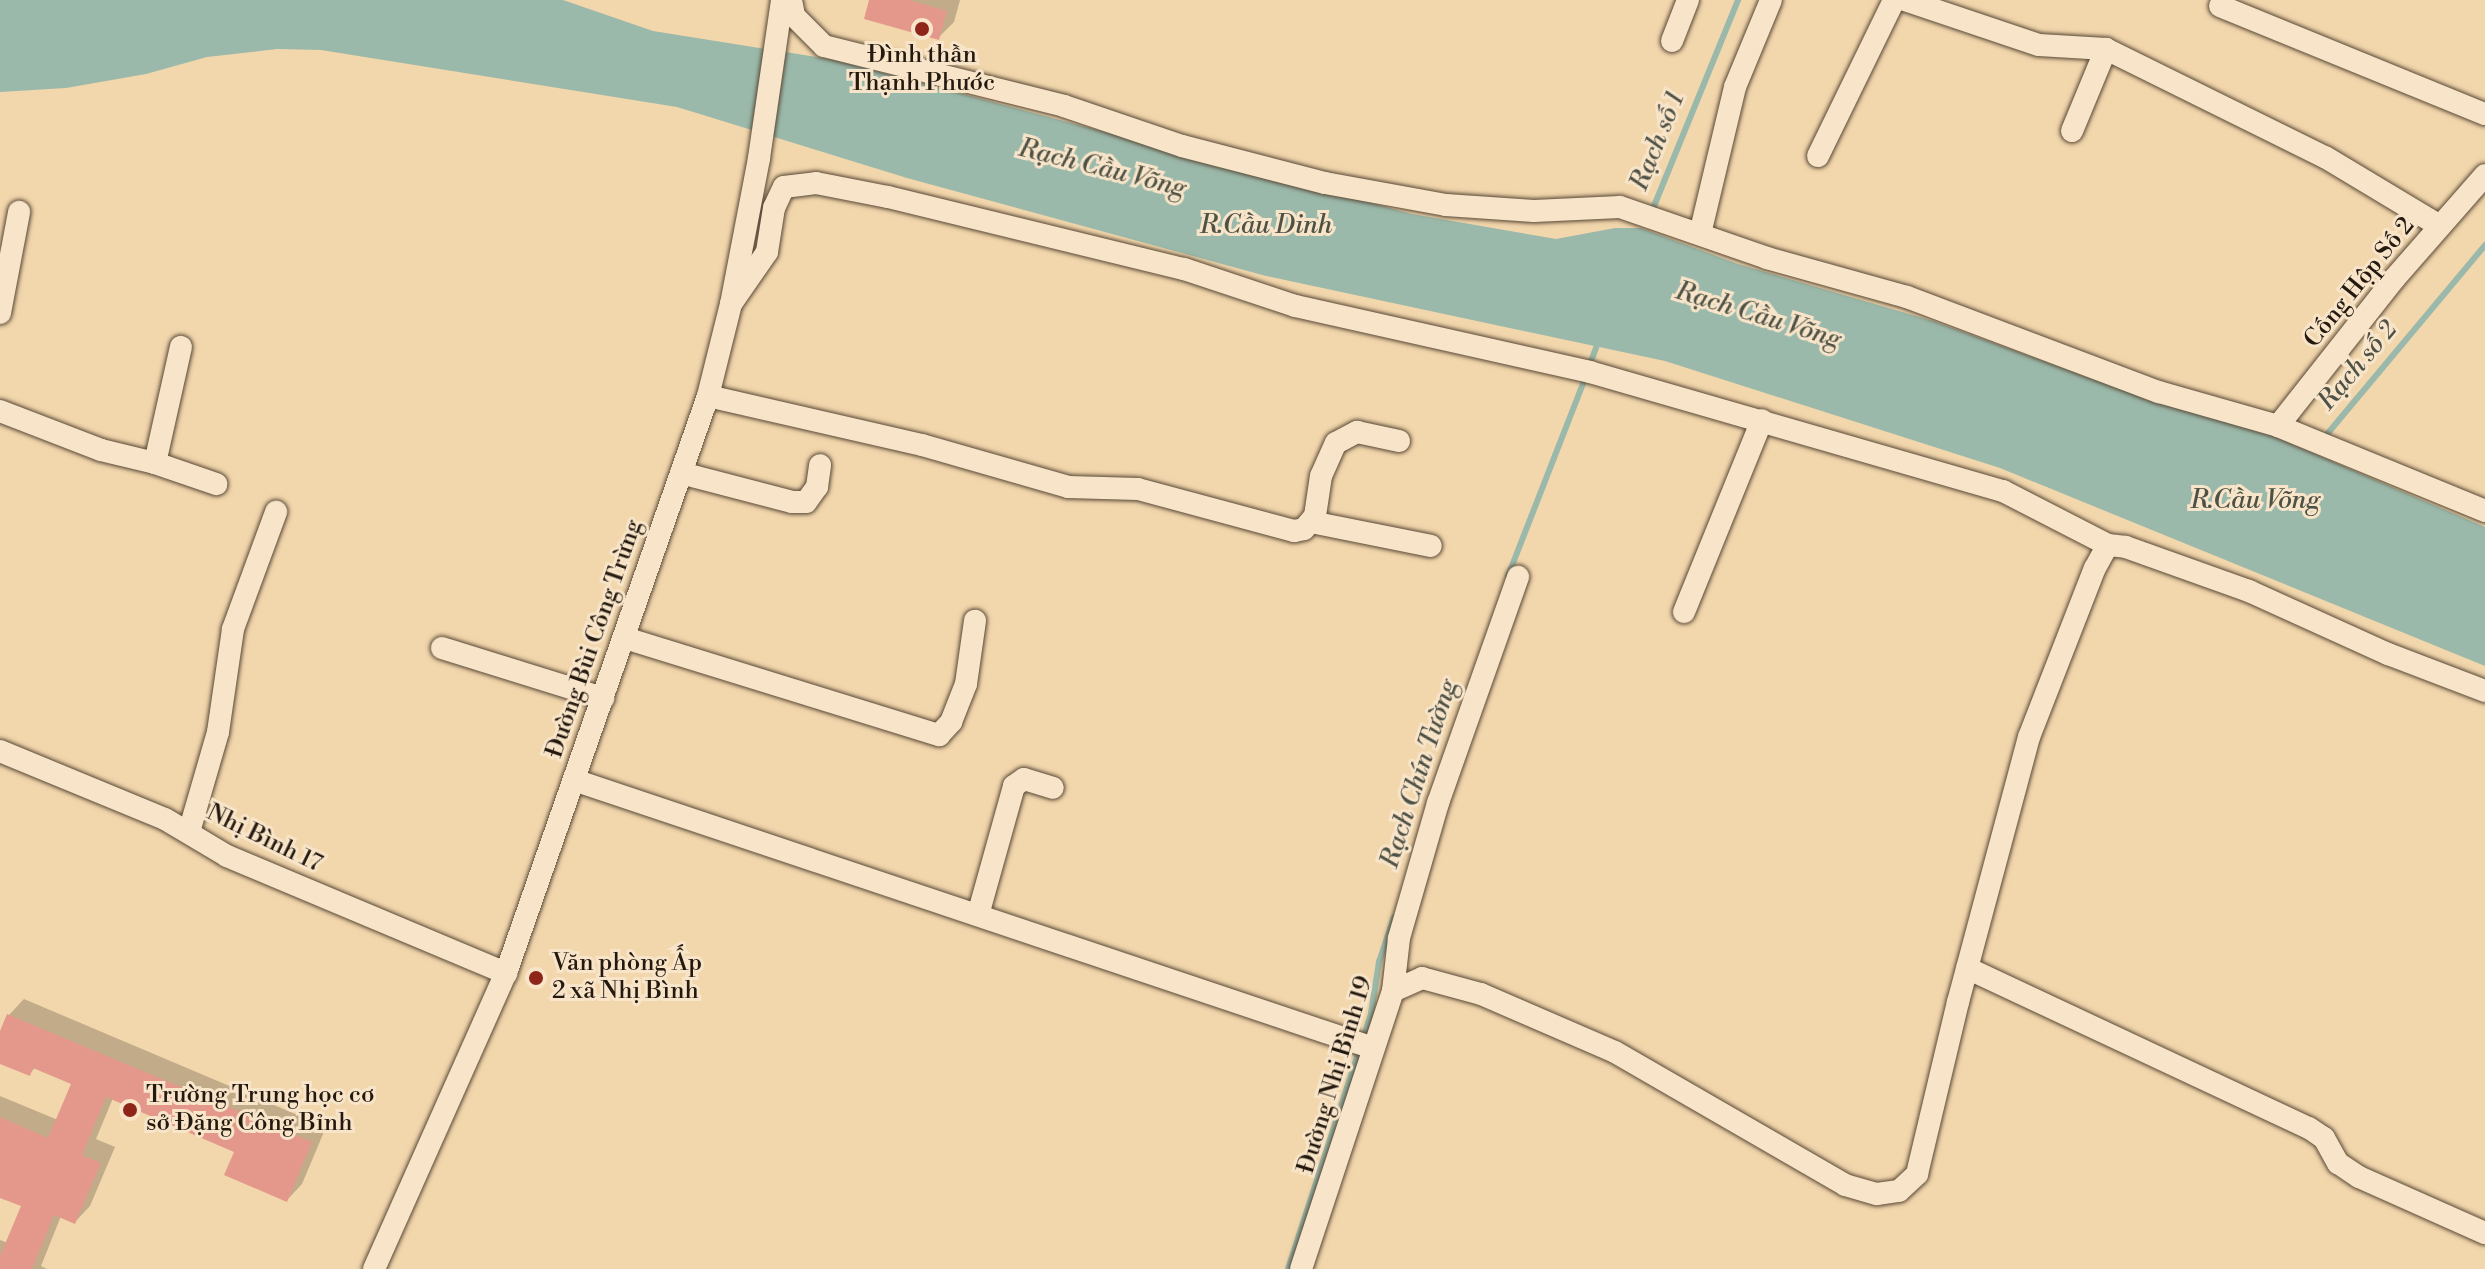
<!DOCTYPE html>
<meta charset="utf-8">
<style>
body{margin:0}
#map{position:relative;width:2485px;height:1269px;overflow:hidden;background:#f2d6ac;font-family:"Libre Bodoni",serif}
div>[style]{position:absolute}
.water>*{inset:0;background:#9bb9aa}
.shadow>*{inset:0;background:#0003}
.stream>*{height:6px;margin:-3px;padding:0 3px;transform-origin:3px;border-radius:3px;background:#9bb9aa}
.building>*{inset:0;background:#e4988b}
.roads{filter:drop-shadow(0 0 2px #584836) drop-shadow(0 0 2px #584836)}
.minor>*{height:22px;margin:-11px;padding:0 11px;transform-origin:11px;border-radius:11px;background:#f7e4c9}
.dots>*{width:22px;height:22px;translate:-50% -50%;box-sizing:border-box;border:4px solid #f7e4c9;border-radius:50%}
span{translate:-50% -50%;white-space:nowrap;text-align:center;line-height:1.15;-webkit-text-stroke:6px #f7e4c9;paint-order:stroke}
.poi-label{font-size:24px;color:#24190f}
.left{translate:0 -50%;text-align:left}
.street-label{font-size:24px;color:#24190f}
.water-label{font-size:26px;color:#4e5145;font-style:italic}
</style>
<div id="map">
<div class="water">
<div style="clip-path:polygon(0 0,563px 0,653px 31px,835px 60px,1412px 214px,1556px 239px,1615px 228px,1641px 228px,1738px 264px,1933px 321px,2087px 377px,2278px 438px,2485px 527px,2485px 666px,2000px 468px,1665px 361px,1266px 276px,907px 178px,677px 107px,321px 50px,277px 49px,207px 57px,146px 74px,66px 88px,0 92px)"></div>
</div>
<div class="shadow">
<div style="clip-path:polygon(872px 0,960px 0,954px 22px,938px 38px)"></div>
<div style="clip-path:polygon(24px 999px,326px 1127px,302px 1184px,287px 1200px,237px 1151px,113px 1098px,96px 1139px,115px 1147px,90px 1206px,75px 1222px,61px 1216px,41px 1266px,47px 1269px,0 1269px,0 1240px,8px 1243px,24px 1205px,0 1195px,0 1096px,58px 1120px,73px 1083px,36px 1067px,29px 1074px,0 1062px,0 1036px,9px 1015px)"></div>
</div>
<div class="stream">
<div style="left:1652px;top:211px;width:228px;rotate:-67.8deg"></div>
<div style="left:1589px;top:367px;width:29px;rotate:-70deg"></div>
<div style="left:2323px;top:439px;width:253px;rotate:-50.1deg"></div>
<div style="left:1508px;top:576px;width:212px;rotate:-68.7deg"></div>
<div style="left:1288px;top:1269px;width:269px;rotate:-72deg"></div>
<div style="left:1371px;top:1013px;width:52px;rotate:-81.1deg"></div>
<div style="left:1379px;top:962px;width:47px;rotate:-71.6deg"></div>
</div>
<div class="building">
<div style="clip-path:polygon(869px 0,909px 0,947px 11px,939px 40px,864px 19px)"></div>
<div style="clip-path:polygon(7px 1014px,312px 1142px,287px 1202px,224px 1175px,234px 1152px,106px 1097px,82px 1155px,101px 1163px,75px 1224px,54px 1215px,32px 1269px,0 1269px,0 1256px,21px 1206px,0 1198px,0 1117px,48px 1138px,71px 1084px,33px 1068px,30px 1076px,0 1064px,0 1031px)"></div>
</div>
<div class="roads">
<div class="minor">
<div style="left:791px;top:0;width:16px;rotate:79deg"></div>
<div style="left:794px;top:16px;width:42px;rotate:45deg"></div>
<div style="left:824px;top:46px;width:247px;rotate:14deg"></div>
<div style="left:1064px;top:106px;width:125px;rotate:18.7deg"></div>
<div style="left:1182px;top:146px;width:148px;rotate:14.5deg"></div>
<div style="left:1325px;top:183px;width:123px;rotate:10.3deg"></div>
<div style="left:1446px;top:205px;width:88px;rotate:3.9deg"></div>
<div style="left:1534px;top:211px;width:86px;rotate:-2.7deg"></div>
<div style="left:1620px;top:207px;width:156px;rotate:19.1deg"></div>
<div style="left:1767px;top:258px;width:145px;rotate:15.6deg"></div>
<div style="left:1907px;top:297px;width:269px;rotate:20.7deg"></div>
<div style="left:2159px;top:392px;width:124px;rotate:15.9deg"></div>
<div style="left:2278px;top:426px;width:224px;rotate:22.3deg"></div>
<div style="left:1905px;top:0;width:141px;rotate:18.6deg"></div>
<div style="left:2039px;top:45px;width:67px;rotate:3.4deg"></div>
<div style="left:2106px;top:49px;width:244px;rotate:26.3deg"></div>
<div style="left:2325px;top:157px;width:134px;rotate:31deg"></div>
<div style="left:2220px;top:6px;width:286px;rotate:22.2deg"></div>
<div style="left:1672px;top:41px;width:44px;rotate:-68.7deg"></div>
<div style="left:2072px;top:131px;width:89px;rotate:-67.5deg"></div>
<div style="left:1818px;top:156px;width:174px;rotate:-64deg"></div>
<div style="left:1700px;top:234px;width:151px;rotate:-76.6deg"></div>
<div style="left:1735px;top:87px;width:94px;rotate:-67.5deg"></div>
<div style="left:731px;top:304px;width:63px;rotate:-55.3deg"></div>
<div style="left:767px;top:252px;width:45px;rotate:-81deg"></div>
<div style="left:774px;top:208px;width:23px;rotate:-65deg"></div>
<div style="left:784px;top:187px;width:32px;rotate:-7deg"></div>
<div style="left:816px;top:183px;width:73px;rotate:11deg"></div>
<div style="left:888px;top:197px;width:305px;rotate:13.7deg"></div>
<div style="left:1184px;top:269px;width:117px;rotate:18.4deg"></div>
<div style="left:1295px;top:306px;width:302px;rotate:12.6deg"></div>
<div style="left:1590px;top:372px;width:430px;rotate:16.1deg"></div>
<div style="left:2003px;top:491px;width:118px;rotate:27.2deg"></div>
<div style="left:2108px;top:545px;width:18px;rotate:6deg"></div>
<div style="left:2126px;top:547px;width:131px;rotate:19.7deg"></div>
<div style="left:2249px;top:591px;width:153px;rotate:24.4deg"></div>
<div style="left:2388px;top:654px;width:104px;rotate:20.9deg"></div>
<div style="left:0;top:313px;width:103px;rotate:-79.3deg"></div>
<div style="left:708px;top:396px;width:220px;rotate:12.9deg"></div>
<div style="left:922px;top:445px;width:152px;rotate:16deg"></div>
<div style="left:1068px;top:487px;width:70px;rotate:1.6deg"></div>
<div style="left:1138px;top:489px;width:162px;rotate:15.1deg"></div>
<div style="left:1294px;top:531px;width:10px;rotate:-11deg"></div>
<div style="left:1304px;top:529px;width:17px;rotate:-50deg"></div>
<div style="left:1315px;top:516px;width:40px;rotate:-81.5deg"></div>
<div style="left:1321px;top:476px;width:36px;rotate:-66deg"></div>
<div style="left:1336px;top:443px;width:24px;rotate:-28deg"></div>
<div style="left:1357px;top:432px;width:43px;rotate:12.1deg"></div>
<div style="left:0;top:411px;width:108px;rotate:21.1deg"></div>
<div style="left:101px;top:450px;width:56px;rotate:13.5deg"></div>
<div style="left:155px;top:463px;width:119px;rotate:-77.4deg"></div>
<div style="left:2278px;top:426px;width:187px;rotate:-51.7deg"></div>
<div style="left:2394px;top:279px;width:138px;rotate:-48.8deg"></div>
<div style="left:155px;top:463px;width:65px;rotate:19deg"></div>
<div style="left:681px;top:473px;width:115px;rotate:14.6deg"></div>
<div style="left:792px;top:502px;width:14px"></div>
<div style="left:806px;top:502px;width:19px;rotate:-54deg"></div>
<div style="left:817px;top:487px;width:22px;rotate:-82deg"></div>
<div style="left:1311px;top:522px;width:122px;rotate:11.3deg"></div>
<div style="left:1684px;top:612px;width:207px;rotate:-67.9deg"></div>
<div style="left:625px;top:638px;width:329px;rotate:17.2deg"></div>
<div style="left:939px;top:735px;width:18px;rotate:-47deg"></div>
<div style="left:951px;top:722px;width:41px;rotate:-68.5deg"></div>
<div style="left:966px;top:684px;width:64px;rotate:-81.9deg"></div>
<div style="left:442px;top:648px;width:169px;rotate:17.3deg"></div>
<div style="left:0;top:751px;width:178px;rotate:22.4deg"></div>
<div style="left:165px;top:819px;width:72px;rotate:30.8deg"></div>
<div style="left:227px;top:856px;width:303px;rotate:22.8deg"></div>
<div style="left:574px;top:780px;width:843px;rotate:18.54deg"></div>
<div style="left:189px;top:832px;width:104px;rotate:-73.8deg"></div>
<div style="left:218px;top:732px;width:104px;rotate:-81.7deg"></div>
<div style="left:233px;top:629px;width:125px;rotate:-69.8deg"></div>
<div style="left:978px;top:915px;width:134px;rotate:-74.4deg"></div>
<div style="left:1014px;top:786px;width:12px;rotate:-35deg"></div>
<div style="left:1024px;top:779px;width:30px;rotate:17deg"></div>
<div style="left:1967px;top:968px;width:378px;rotate:25.1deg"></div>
<div style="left:2309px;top:1128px;width:18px;rotate:34deg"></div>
<div style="left:2324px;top:1138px;width:29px;rotate:61deg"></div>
<div style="left:2338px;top:1163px;width:25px;rotate:34deg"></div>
<div style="left:2359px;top:1177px;width:138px;rotate:24deg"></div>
<div style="left:1393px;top:991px;width:32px;rotate:-24deg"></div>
<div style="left:1422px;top:978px;width:61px;rotate:15.2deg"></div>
<div style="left:1481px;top:994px;width:146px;rotate:23.4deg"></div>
<div style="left:1615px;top:1052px;width:266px;rotate:30deg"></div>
<div style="left:1845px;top:1185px;width:33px;rotate:16deg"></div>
<div style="left:1877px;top:1194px;width:22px;rotate:-8deg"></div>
<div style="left:1899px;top:1191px;width:25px;rotate:-43deg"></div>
<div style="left:1917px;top:1174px;width:177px;rotate:-76.6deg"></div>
<div style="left:1958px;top:1002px;width:274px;rotate:-75deg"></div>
<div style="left:2029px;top:737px;width:181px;rotate:-68.7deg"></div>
<div style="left:2095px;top:568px;width:26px;rotate:-61deg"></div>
<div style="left:374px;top:1269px;width:324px;rotate:-66deg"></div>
<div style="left:506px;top:973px;width:611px;rotate:-70.71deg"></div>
<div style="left:708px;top:396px;width:95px;rotate:-76deg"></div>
<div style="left:731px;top:304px;width:149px;rotate:-79.1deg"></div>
<div style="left:759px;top:158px;width:160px;rotate:-81.7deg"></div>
<div style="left:1301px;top:1269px;width:293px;rotate:-71.7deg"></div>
<div style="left:1393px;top:991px;width:53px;rotate:-83.5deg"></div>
<div style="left:1399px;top:938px;width:141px;rotate:-73.9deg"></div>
<div style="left:1438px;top:803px;width:240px;rotate:-70.5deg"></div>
</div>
</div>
<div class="dots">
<div style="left:922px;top:29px;background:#8f2418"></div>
<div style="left:536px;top:978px;background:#8f2418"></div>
<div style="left:130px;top:1110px;background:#8f2418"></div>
</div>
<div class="poi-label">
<span style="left:922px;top:70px">Đình thần<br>Thạnh Phước</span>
<span class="left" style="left:552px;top:978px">Văn phòng Ấp<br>2 xã Nhị Bình</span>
<span class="left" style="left:146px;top:1110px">Trường Trung học cơ<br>sở Đặng Công Bỉnh</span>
</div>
<div class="street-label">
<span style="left:2360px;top:283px;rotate:-51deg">Cống Hộp Số 2</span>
<span style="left:595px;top:639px;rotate:-71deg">Đường Bùi Công Trừng</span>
<span style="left:264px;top:839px;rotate:26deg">Nhị Bình 17</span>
<span style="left:1336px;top:1075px;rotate:-73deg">Đường Nhị Bình 19</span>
</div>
<div class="water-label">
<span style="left:1658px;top:142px;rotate:-68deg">Rạch số 1</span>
<span style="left:1102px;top:169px;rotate:14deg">Rạch Cầu Võng</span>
<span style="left:1266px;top:226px">R.Cầu Dinh</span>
<span style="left:1758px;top:316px;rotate:17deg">Rạch Cầu Võng</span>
<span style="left:2358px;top:366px;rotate:-50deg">Rạch số 2</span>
<span style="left:2255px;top:501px">R.Cầu Võng</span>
<span style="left:1420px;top:774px;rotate:-72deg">Rạch Chín Tường</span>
</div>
</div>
